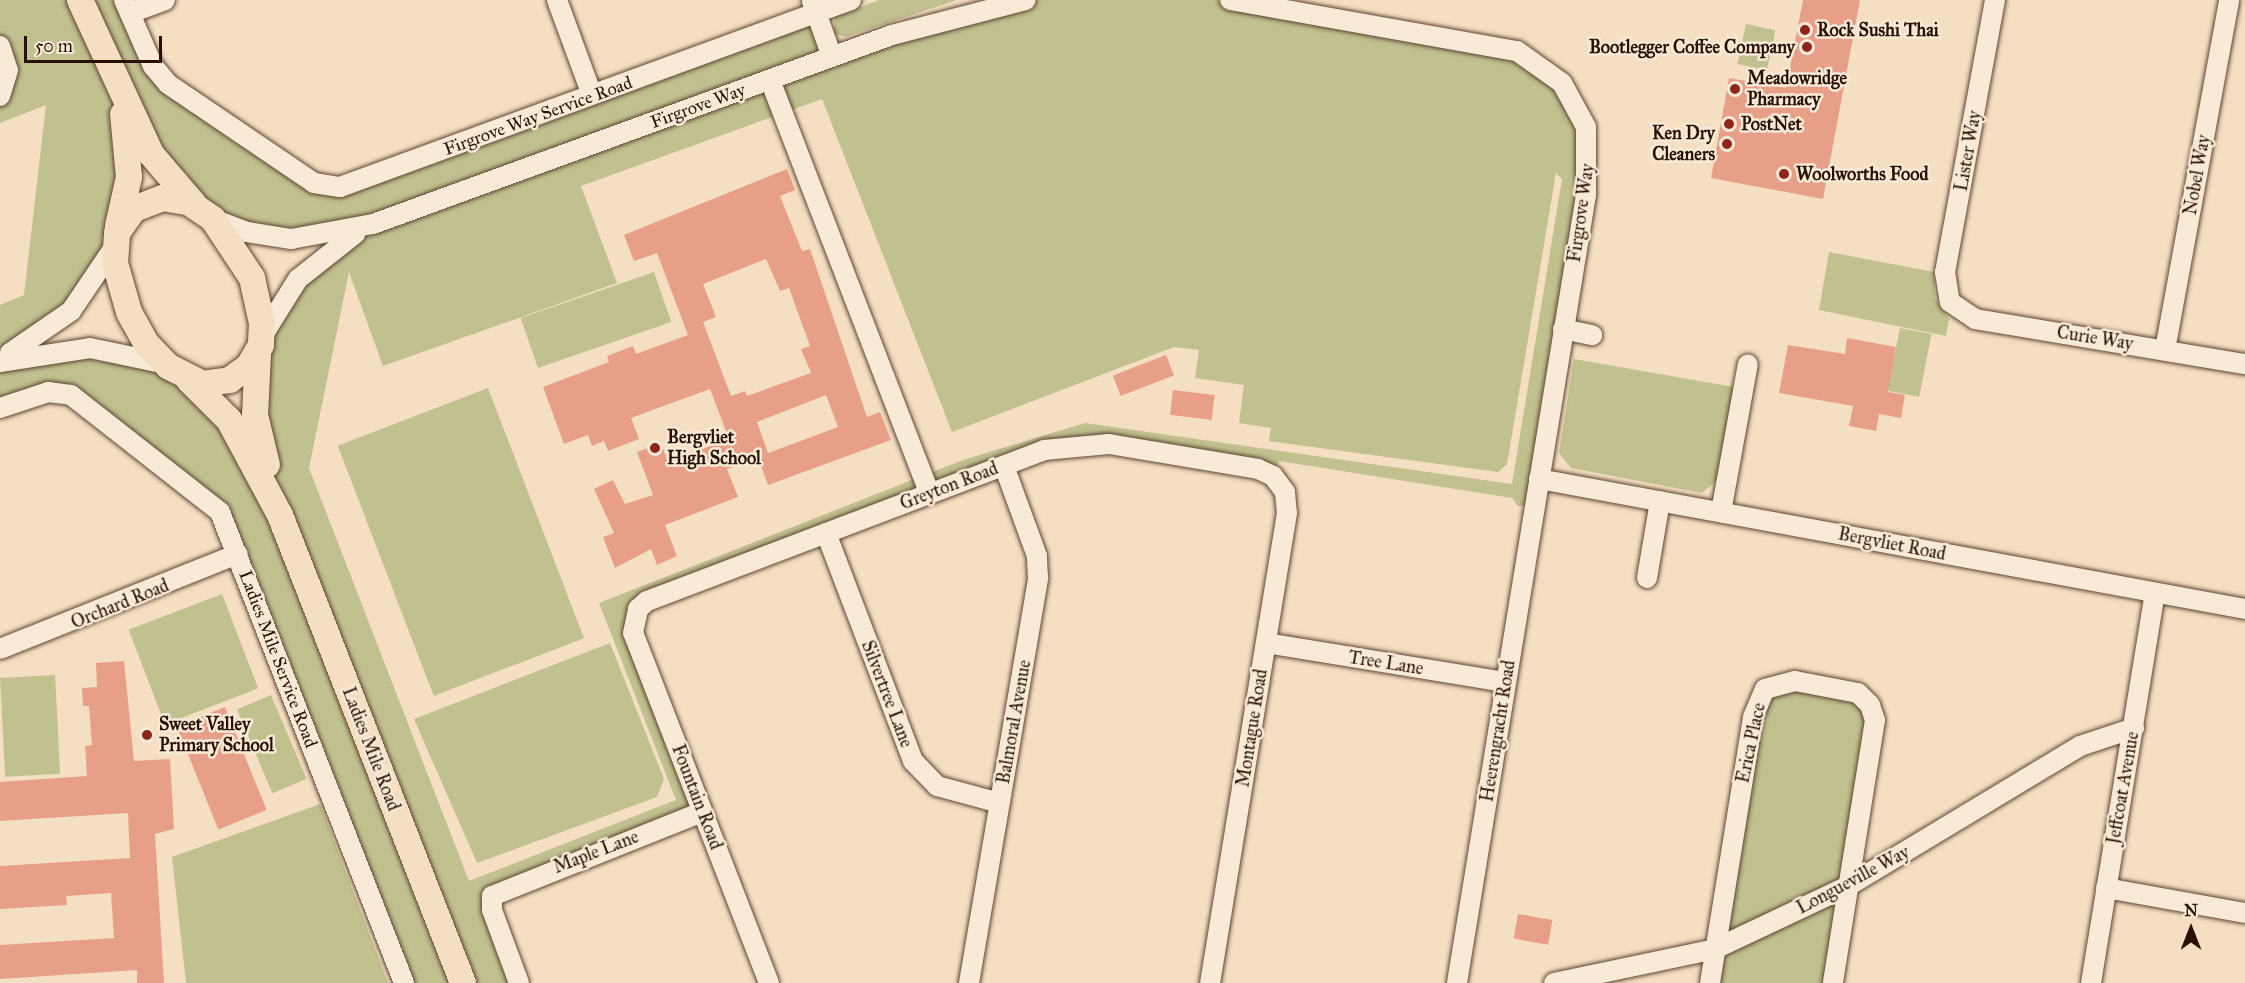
<!DOCTYPE html>
<style>
body{margin:0}
#map{position:relative;width:2245px;height:983px;overflow:hidden;background:#f5dfc2;font-family:"IM FELL Great Primer",serif}
div>[style]{position:absolute}
.green>*{inset:0;background:#c1c08f;transform-origin:0 0}
.building>*{inset:0;background:#e89f88;transform-origin:0 0}
.roads{filter:drop-shadow(0 0 2px #5d4431) drop-shadow(0 0 2px #5d4431)}
.minor>*{height:20px;margin:-10px;padding:0 10px;transform-origin:10px;border-radius:10px;background:#f8ead7}
.major>*{height:26px;margin:-13px;padding:0 13px;transform-origin:13px;border-radius:13px;background:#f5dfc2}
.dots>*{width:16px;height:16px;translate:-50% -50%;box-sizing:border-box;border:3px solid #f8ead7;border-radius:50%}
span{translate:-50% -50%;white-space:nowrap;text-align:center;line-height:1.15;-webkit-text-stroke:5px #f8ead7;paint-order:stroke}
.poi-label{font-size:18px;color:#2a1001;font-weight:700}
.left{translate:0 -50%;text-align:left}
.right{translate:-100% -50%;text-align:right}
.street-label{font-size:18px;color:#2a1001}
.north{position:absolute;left:2161px;top:899px;width:60px;height:60px;-webkit-text-stroke:4px #f8ead7;paint-order:stroke;rotate:0deg;font-size:16px;font-weight:700;line-height:24px;text-align:center;color:#2a1001}
.north::after{content:'';display:block;margin:auto;width:21px;height:27px;background:#2a1001;clip-path:polygon(50% 0,100% 100%,50% 72%,0 100%)}
.scale{position:absolute;left:24px;top:36px;width:138px;height:27px;box-sizing:border-box;border:3px solid #2a1001;border-top:0;padding-left:8px;font-size:18px;line-height:21px;white-space:nowrap;color:#2a1001;-webkit-text-stroke:4px #f8ead7;paint-order:stroke}
</style>
<div id="map">
<div class="green">
<div style="clip-path:polygon(evenodd,0 0,124px 0,153px 66px,326px 186px,816px 12px,832px 57px,1026px 0,1230px 0,1530px 57px,1586px 127px,1534px 506px,1518px 506px,1512px 498px,1279px 461px,1273px 476px,1076px 444px,647px 600px,633px 620px,702px 812px,498px 891px,519px 983px,404px 983px,227px 526px,71px 395px,0 408px,0 362px,134px 353px,257px 431px,276px 310px,371px 225px,247px 232px,128px 145px,96px 280px,0 358px,0 305px,24px 295px,46px 105px,0 123px,0 0,822px 99px,952px 432px,1174px 347px,1199px 350px,1195px 378px,1244px 385px,1239px 423px,1271px 428px,1269px 441px,1498px 472px,1507px 464px,1556px 173px,1562px 179px,1512px 484px,1085px 423px,963px 460px,599px 603px,676px 800px,469px 881px,309px 468px,349px 272px,383px 366px,617px 283px,581px 186px,822px 99px)"></div>
<div style="clip-path:polygon(879px 0,957px 0,845px 37px,834px 34px,835px 17px)"></div>
<div style="left:1746px;top:24px;width:30px;height:41px;rotate:12deg"></div>
<div style="clip-path:polygon(1829px 252px,1934px 272px,1935px 298px,1949px 319px,1946px 336px,1819px 310px)"></div>
<div style="left:654px;top:272px;width:53px;height:141px;rotate:71deg"></div>
<div style="left:1900px;top:328px;width:32px;height:64px;rotate:11deg"></div>
<div style="clip-path:polygon(1574px 359px,1734px 387px,1717px 480px,1702px 493px,1571px 468px,1559px 453px)"></div>
<div style="left:488px;top:388px;width:268px;height:161px;rotate:69deg"></div>
<div style="left:222px;top:594px;width:101px;height:100px;rotate:69deg"></div>
<div style="clip-path:polygon(610px 643px,664px 779px,657px 797px,477px 863px,414px 719px)"></div>
<div style="left:55px;top:675px;width:99px;height:55px;rotate:87deg"></div>
<div style="clip-path:polygon(1778px 682px,1870px 705px,1833px 983px,1710px 983px,1753px 717px)"></div>
<div style="left:271px;top:695px;width:91px;height:37px;rotate:67deg"></div>
<div style="clip-path:polygon(320px 804px,388px 983px,186px 983px,172px 857px)"></div>
</div>
<div class="building">
<div style="clip-path:polygon(1803px 0,1860px 0,1823px 199px,1711px 178px,1729px 78px,1786px 88px)"></div>
<div style="clip-path:polygon(evenodd,787px 169px,795px 190px,780px 196px,802px 251px,810px 249px,867px 417px,880px 412px,891px 440px,768px 485px,758px 458px,727px 469px,738px 497px,665px 525px,677px 556px,657px 565px,651px 549px,615px 568px,603px 537px,614px 533px,594px 489px,613px 480px,625px 504px,653px 495px,637px 452px,661px 443px,668px 462px,729px 439px,710px 389px,631px 418px,639px 439px,608px 451px,604px 441px,592px 446px,588px 435px,564px 444px,543px 387px,609px 362px,607px 356px,633px 346px,636px 354px,688px 335px,657px 253px,634px 261px,624px 235px,787px 169px,766px 259px,780px 291px,789px 288px,810px 346px,801px 349px,811px 373px,747px 396px,745px 391px,731px 396px,703px 322px,716px 317px,703px 284px,766px 259px,787px 169px,826px 395px,838px 427px,768px 453px,757px 422px,826px 395px)"></div>
<div style="clip-path:polygon(1847px 338px,1896px 347px,1888px 392px,1905px 395px,1901px 418px,1879px 414px,1876px 431px,1849px 426px,1853px 406px,1779px 393px,1788px 345px,1845px 354px)"></div>
<div style="left:1166px;top:355px;width:22px;height:57px;rotate:69deg"></div>
<div style="left:1173px;top:390px;width:42px;height:25px;rotate:7deg"></div>
<div style="clip-path:polygon(124px 661px,134px 761px,170px 759px,174px 829px,155px 834px,164px 983px,137px 983px,137px 970px,0 979px,0 945px,114px 938px,111px 893px,66px 896px,67px 905px,0 909px,0 866px,130px 858px,128px 813px,0 821px,0 782px,87px 776px,85px 746px,92px 745px,89px 706px,83px 706px,82px 688px,97px 687px,96px 663px)"></div>
<div style="left:225px;top:707px;width:111px;height:52px;rotate:68deg"></div>
<div style="left:1518px;top:914px;width:35px;height:25px;rotate:10deg"></div>
</div>
<div class="roads">
<div class="minor">
<div style="left:124px;top:0;width:72px;rotate:66.3deg"></div>
<div style="left:153px;top:66px;width:23px;rotate:50deg"></div>
<div style="left:168px;top:84px;width:176px;rotate:34.1deg"></div>
<div style="left:314px;top:183px;width:26px;rotate:9deg"></div>
<div style="left:340px;top:187px;width:544px;rotate:-20.1deg"></div>
<div style="left:557px;top:0;width:101px;rotate:69.8deg"></div>
<div style="left:1230px;top:0;width:291px;rotate:10.1deg"></div>
<div style="left:1517px;top:51px;width:55px;rotate:35.4deg"></div>
<div style="left:1562px;top:83px;width:50px;rotate:61.4deg"></div>
<div style="left:1586px;top:127px;width:68px;rotate:90deg"></div>
<div style="left:1586px;top:195px;width:798px;rotate:99.3deg"></div>
<div style="left:1995px;top:0;width:277px;rotate:100.4deg"></div>
<div style="left:1945px;top:272px;width:30px;rotate:81deg"></div>
<div style="left:1950px;top:302px;width:30px;rotate:34deg"></div>
<div style="left:1975px;top:319px;width:274px;rotate:9.5deg"></div>
<div style="left:812px;top:1px;width:59px;rotate:70.3deg"></div>
<div style="left:130px;top:13px;width:37px;rotate:-20deg"></div>
<div style="left:0;top:46px;width:25px;rotate:72deg"></div>
<div style="left:8px;top:70px;width:27px;rotate:107deg"></div>
<div style="left:770px;top:80px;width:443px;rotate:68.9deg"></div>
<div style="left:213px;top:219px;width:36px;rotate:21deg"></div>
<div style="left:247px;top:232px;width:45px;rotate:9deg"></div>
<div style="left:291px;top:239px;width:83px;rotate:-10.4deg"></div>
<div style="left:373px;top:224px;width:552px;rotate:-20.01deg"></div>
<div style="left:892px;top:35px;width:138px;rotate:-14.6deg"></div>
<div style="left:1563px;top:329px;width:30px;rotate:12deg"></div>
<div style="left:263px;top:335px;width:66px;rotate:-58deg"></div>
<div style="left:298px;top:279px;width:73px;rotate:-38.3deg"></div>
<div style="left:2165px;top:350px;width:356px;rotate:-79.6deg"></div>
<div style="left:10px;top:353px;width:74px;rotate:-34.5deg"></div>
<div style="left:71px;top:311px;width:78px;rotate:-55.9deg"></div>
<div style="left:0;top:362px;width:91px;rotate:-8.8deg"></div>
<div style="left:90px;top:348px;width:74px;rotate:11.8deg"></div>
<div style="left:0;top:408px;width:51px;rotate:-18.4deg"></div>
<div style="left:48px;top:392px;width:23px;rotate:7deg"></div>
<div style="left:71px;top:395px;width:189px;rotate:38.1deg"></div>
<div style="left:220px;top:512px;width:506px;rotate:68.66deg"></div>
<div style="left:1539px;top:479px;width:718px;rotate:10.43deg"></div>
<div style="left:1721px;top:512px;width:150px;rotate:-79.7deg"></div>
<div style="left:826px;top:533px;width:244px;rotate:69.1deg"></div>
<div style="left:913px;top:761px;width:35px;rotate:46deg"></div>
<div style="left:937px;top:786px;width:65px;rotate:15.1deg"></div>
<div style="left:1647px;top:578px;width:78px;rotate:-80.4deg"></div>
<div style="left:1266px;top:643px;width:242px;rotate:9.3deg"></div>
<div style="left:0;top:649px;width:256px;rotate:-21.8deg"></div>
<div style="left:2106px;top:888px;width:141px;rotate:10.2deg"></div>
<div style="left:519px;top:983px;width:78px;rotate:-110.3deg"></div>
<div style="left:492px;top:910px;width:14px;rotate:-90deg"></div>
<div style="left:492px;top:896px;width:226px;rotate:-21.8deg"></div>
<div style="left:769px;top:983px;width:375px;rotate:-111.2deg"></div>
<div style="left:633px;top:633px;width:25px;rotate:-78deg"></div>
<div style="left:638px;top:609px;width:12px;rotate:-42deg"></div>
<div style="left:647px;top:601px;width:425px;rotate:-20.8deg"></div>
<div style="left:1044px;top:450px;width:65px;rotate:-5.3deg"></div>
<div style="left:1109px;top:444px;width:151px;rotate:9.5deg"></div>
<div style="left:1258px;top:469px;width:17px;rotate:25deg"></div>
<div style="left:1273px;top:476px;width:20px;rotate:53deg"></div>
<div style="left:1285px;top:492px;width:21px;rotate:85deg"></div>
<div style="left:1287px;top:513px;width:476px;rotate:99.3deg"></div>
<div style="left:969px;top:983px;width:411px;rotate:-80.3deg"></div>
<div style="left:1038px;top:578px;width:22px;rotate:-93deg"></div>
<div style="left:1037px;top:556px;width:96px;rotate:-110.1deg"></div>
<div style="left:1554px;top:983px;width:165px;rotate:-11.9deg"></div>
<div style="left:1715px;top:949px;width:147px;rotate:-25.3deg"></div>
<div style="left:1848px;top:886px;width:271px;rotate:-31.1deg"></div>
<div style="left:2080px;top:746px;width:57px;rotate:-18.4deg"></div>
<div style="left:1710px;top:983px;width:269px;rotate:-80.8deg"></div>
<div style="left:1753px;top:717px;width:30px;rotate:-67deg"></div>
<div style="left:1765px;top:689px;width:31px;rotate:-15deg"></div>
<div style="left:1795px;top:681px;width:64px;rotate:10.8deg"></div>
<div style="left:1858px;top:693px;width:17px;rotate:45deg"></div>
<div style="left:1870px;top:705px;width:16px;rotate:72deg"></div>
<div style="left:1875px;top:720px;width:266px;rotate:99.1deg"></div>
<div style="left:2091px;top:983px;width:395px;rotate:-80.7deg"></div>
</div>
<div class="major">
<div style="left:80px;top:0;width:170px;rotate:65.2deg"></div>
<div style="left:151px;top:154px;width:65px;rotate:49.4deg"></div>
<div style="left:162px;top:198px;width:26px;rotate:9deg"></div>
<div style="left:188px;top:202px;width:30px;rotate:34deg"></div>
<div style="left:213px;top:219px;width:71px;rotate:56.5deg"></div>
<div style="left:252px;top:278px;width:46px;rotate:77.5deg"></div>
<div style="left:262px;top:323px;width:22px;rotate:93deg"></div>
<div style="left:261px;top:345px;width:24px;rotate:120deg"></div>
<div style="left:249px;top:366px;width:24px;rotate:144deg"></div>
<div style="left:230px;top:380px;width:27px;rotate:172deg"></div>
<div style="left:203px;top:384px;width:39px;rotate:-153deg"></div>
<div style="left:168px;top:366px;width:32px;rotate:-134deg"></div>
<div style="left:146px;top:343px;width:35px;rotate:-119deg"></div>
<div style="left:129px;top:312px;width:51px;rotate:-105.9deg"></div>
<div style="left:115px;top:263px;width:30px;rotate:-86deg"></div>
<div style="left:117px;top:233px;width:29px;rotate:-55deg"></div>
<div style="left:134px;top:209px;width:30px;rotate:-21deg"></div>
<div style="left:118px;top:226px;width:50px;rotate:-77.3deg"></div>
<div style="left:129px;top:177px;width:63px;rotate:-95.4deg"></div>
<div style="left:258px;top:354px;width:61px;rotate:92.8deg"></div>
<div style="left:255px;top:415px;width:51px;rotate:76.5deg"></div>
<div style="left:189px;top:380px;width:57px;rotate:45deg"></div>
<div style="left:229px;top:420px;width:108px;rotate:61.8deg"></div>
<div style="left:280px;top:515px;width:503px;rotate:68.64deg"></div>
</div>
</div>
<div class="dots">
<div style="left:1805px;top:30px;background:#8f2418"></div>
<div style="left:1807px;top:47px;background:#8f2418"></div>
<div style="left:1735px;top:89px;background:#8f2418"></div>
<div style="left:1729px;top:124px;background:#8f2418"></div>
<div style="left:1727px;top:144px;background:#8f2418"></div>
<div style="left:1784px;top:174px;background:#8f2418"></div>
<div style="left:655px;top:448px;background:#8f2418"></div>
<div style="left:147px;top:735px;background:#8f2418"></div>
</div>
<div class="poi-label">
<span class="left" style="left:1817px;top:30px">Rock Sushi Thai</span>
<span class="right" style="left:1795px;top:47px">Bootlegger Coffee Company</span>
<span class="left" style="left:1747px;top:89px">Meadowridge<br>Pharmacy</span>
<span class="left" style="left:1741px;top:124px">PostNet</span>
<span class="right" style="left:1715px;top:144px">Ken Dry<br>Cleaners</span>
<span class="left" style="left:1796px;top:174px">Woolworths Food</span>
<span class="left" style="left:667px;top:448px">Bergvliet<br>High School</span>
<span class="left" style="left:159px;top:735px">Sweet Valley<br>Primary School</span>
</div>
<div class="street-label">
<span style="left:698px;top:106px;rotate:-20deg">Firgrove Way</span>
<span style="left:538px;top:116px;rotate:-20deg">Firgrove Way Service Road</span>
<span style="left:1968px;top:151px;rotate:-80deg">Lister Way</span>
<span style="left:2197px;top:175px;rotate:-80deg">Nobel Way</span>
<span style="left:1581px;top:213px;rotate:-82deg">Firgrove Way</span>
<span style="left:2095px;top:338px;rotate:9deg">Curie Way</span>
<span style="left:949px;top:486px;rotate:-21deg">Greyton Road</span>
<span style="left:1892px;top:544px;rotate:11deg">Bergvliet Road</span>
<span style="left:120px;top:604px;rotate:-22deg">Orchard Road</span>
<span style="left:278px;top:659px;rotate:69deg">Ladies Mile Service Road</span>
<span style="left:1386px;top:663px;rotate:9deg">Tree Lane</span>
<span style="left:887px;top:694px;rotate:69deg">Silvertree Lane</span>
<span style="left:1014px;top:722px;rotate:-80deg">Balmoral Avenue</span>
<span style="left:1252px;top:728px;rotate:-81deg">Montague Road</span>
<span style="left:1498px;top:731px;rotate:-81deg">Heerengracht Road</span>
<span style="left:1751px;top:743px;rotate:-78deg">Erica Place</span>
<span style="left:371px;top:749px;rotate:69deg">Ladies Mile Road</span>
<span style="left:2123px;top:788px;rotate:-80deg">Jeffcoat Avenue</span>
<span style="left:697px;top:797px;rotate:69deg">Fountain Road</span>
<span style="left:596px;top:852px;rotate:-21deg">Maple Lane</span>
<span style="left:1853px;top:880px;rotate:-28deg">Longueville Way</span>
</div>
<div class="north">N</div>
<div class="scale">50 m</div>
</div>
